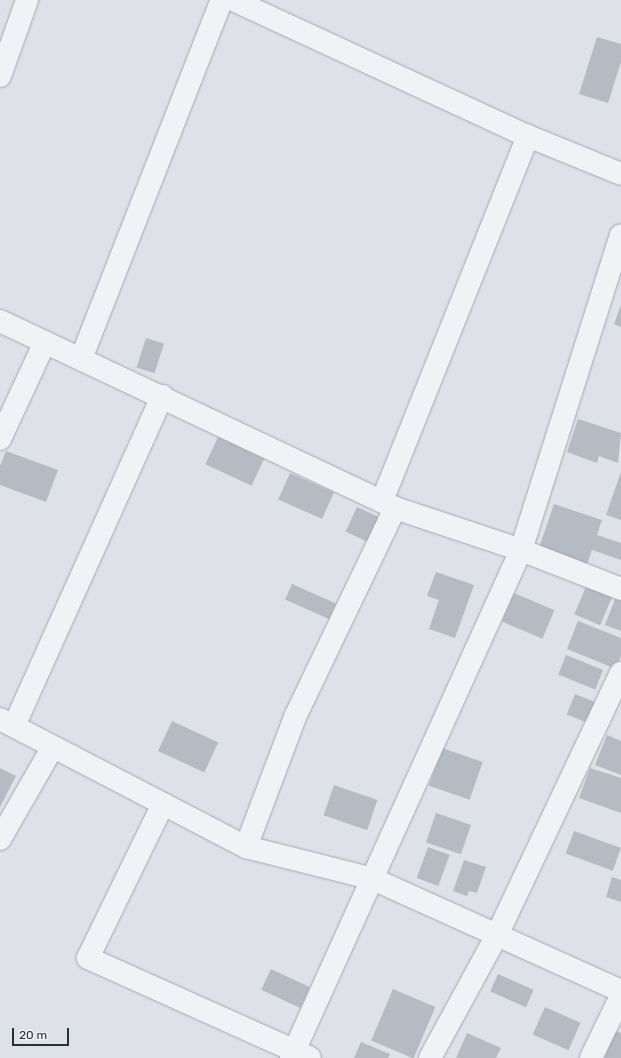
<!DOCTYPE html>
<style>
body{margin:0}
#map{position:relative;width:621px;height:1058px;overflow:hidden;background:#dee1e7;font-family:Rubik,sans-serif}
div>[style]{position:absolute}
.building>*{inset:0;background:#b6bac3;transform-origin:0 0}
.roads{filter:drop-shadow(0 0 1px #a4a8b1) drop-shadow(0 0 1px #a4a8b1)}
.minor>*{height:22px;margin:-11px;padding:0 11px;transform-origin:11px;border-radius:11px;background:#f1f2f5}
span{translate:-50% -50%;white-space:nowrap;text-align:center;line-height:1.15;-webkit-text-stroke:3.5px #eef0f5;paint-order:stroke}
.scale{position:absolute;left:12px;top:1028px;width:57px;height:18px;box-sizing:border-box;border:2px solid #292e3d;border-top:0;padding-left:5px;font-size:12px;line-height:14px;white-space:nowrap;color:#292e3d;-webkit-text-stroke:3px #eef0f5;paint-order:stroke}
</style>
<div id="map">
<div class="building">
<div style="clip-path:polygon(597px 37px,621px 44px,621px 62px,608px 103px,579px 94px)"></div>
<div style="clip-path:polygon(621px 305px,621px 327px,614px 324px)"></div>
<div style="left:146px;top:338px;width:19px;height:31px;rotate:18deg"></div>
<div style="clip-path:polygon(578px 419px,621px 433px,618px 463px,599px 456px,597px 463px,567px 452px)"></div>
<div style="left:218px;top:437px;width:51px;height:30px;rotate:25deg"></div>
<div style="clip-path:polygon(6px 451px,58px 470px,46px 502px,0 485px,0 466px)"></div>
<div style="clip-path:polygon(621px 472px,621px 520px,606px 515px)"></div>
<div style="left:290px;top:473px;width:48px;height:29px;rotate:24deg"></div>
<div style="clip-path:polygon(554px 504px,602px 520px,597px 535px,621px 543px,621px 560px,592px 550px,587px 565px,539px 548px)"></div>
<div style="left:357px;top:507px;width:29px;height:27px;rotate:25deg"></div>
<div style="clip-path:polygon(436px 572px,474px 585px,455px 638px,429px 629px,439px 600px,427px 596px)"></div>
<div style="left:588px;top:582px;width:28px;height:35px;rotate:23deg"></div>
<div style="left:292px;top:584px;width:48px;height:17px;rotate:24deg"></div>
<div style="left:514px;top:593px;width:44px;height:31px;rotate:23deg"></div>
<div style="clip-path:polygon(615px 599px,621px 601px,621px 631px,605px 625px)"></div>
<div style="clip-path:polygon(578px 621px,621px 638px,621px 655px,616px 669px,567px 649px)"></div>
<div style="left:566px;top:655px;width:40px;height:21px;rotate:22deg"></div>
<div style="left:575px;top:694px;width:22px;height:22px;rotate:22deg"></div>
<div style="left:172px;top:721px;width:51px;height:33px;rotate:25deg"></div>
<div style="clip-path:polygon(607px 735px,621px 741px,621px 775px,595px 765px)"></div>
<div style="left:442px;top:748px;width:43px;height:40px;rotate:19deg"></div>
<div style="clip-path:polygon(0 768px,16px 776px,0 807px)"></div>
<div style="clip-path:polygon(590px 768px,621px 778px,621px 813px,579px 798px)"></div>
<div style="left:334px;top:785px;width:46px;height:32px;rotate:19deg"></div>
<div style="left:436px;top:813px;width:37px;height:31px;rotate:19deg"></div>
<div style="left:574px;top:831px;width:50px;height:24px;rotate:20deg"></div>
<div style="left:428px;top:847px;width:23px;height:33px;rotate:20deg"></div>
<div style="clip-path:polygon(464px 860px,486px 867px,477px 893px,469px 891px,467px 896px,453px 891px)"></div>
<div style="clip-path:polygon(612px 877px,621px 880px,621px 902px,606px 897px)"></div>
<div style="left:271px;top:969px;width:43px;height:23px;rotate:25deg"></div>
<div style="left:498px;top:974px;width:39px;height:19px;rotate:24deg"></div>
<div style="left:393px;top:989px;width:46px;height:56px;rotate:23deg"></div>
<div style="left:545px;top:1007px;width:39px;height:30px;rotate:24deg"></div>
<div style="clip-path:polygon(615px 1031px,621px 1033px,621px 1058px,604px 1058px)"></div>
<div style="clip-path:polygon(467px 1033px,501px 1048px,496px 1058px,456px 1058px)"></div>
<div style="clip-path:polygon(361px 1042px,390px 1054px,388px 1058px,354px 1058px)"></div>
</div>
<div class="roads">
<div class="minor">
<div style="left:233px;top:0;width:325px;rotate:24.8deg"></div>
<div style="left:528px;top:136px;width:100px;rotate:22.2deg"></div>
<div style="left:0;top:76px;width:81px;rotate:-70.4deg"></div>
<div style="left:0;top:321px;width:437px;rotate:25.3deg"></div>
<div style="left:395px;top:508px;width:133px;rotate:18.4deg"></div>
<div style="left:521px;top:550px;width:107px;rotate:21.3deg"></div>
<div style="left:81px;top:359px;width:386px;rotate:-68.6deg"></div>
<div style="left:0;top:439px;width:107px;rotate:-65.1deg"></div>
<div style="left:382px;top:501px;width:393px;rotate:-68.2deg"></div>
<div style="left:0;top:719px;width:277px;rotate:27.5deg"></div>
<div style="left:246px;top:847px;width:131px;rotate:14.1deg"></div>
<div style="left:373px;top:879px;width:272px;rotate:24.3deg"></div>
<div style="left:14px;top:726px;width:362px;rotate:-65.8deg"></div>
<div style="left:163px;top:804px;width:171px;rotate:116deg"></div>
<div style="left:88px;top:958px;width:243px;rotate:24.2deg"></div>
<div style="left:0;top:839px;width:106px;rotate:-60.1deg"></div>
<div style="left:246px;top:847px;width:139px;rotate:-69.3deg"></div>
<div style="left:295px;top:717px;width:232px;rotate:-64.4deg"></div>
<div style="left:291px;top:1058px;width:558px;rotate:-65.64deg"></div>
<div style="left:521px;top:550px;width:330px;rotate:-72.4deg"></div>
<div style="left:430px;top:1058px;width:140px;rotate:-61.4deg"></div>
<div style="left:497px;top:935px;width:290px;rotate:-64.7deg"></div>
<div style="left:591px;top:1058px;width:69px;rotate:-64.2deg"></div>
</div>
</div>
<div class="scale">20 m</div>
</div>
